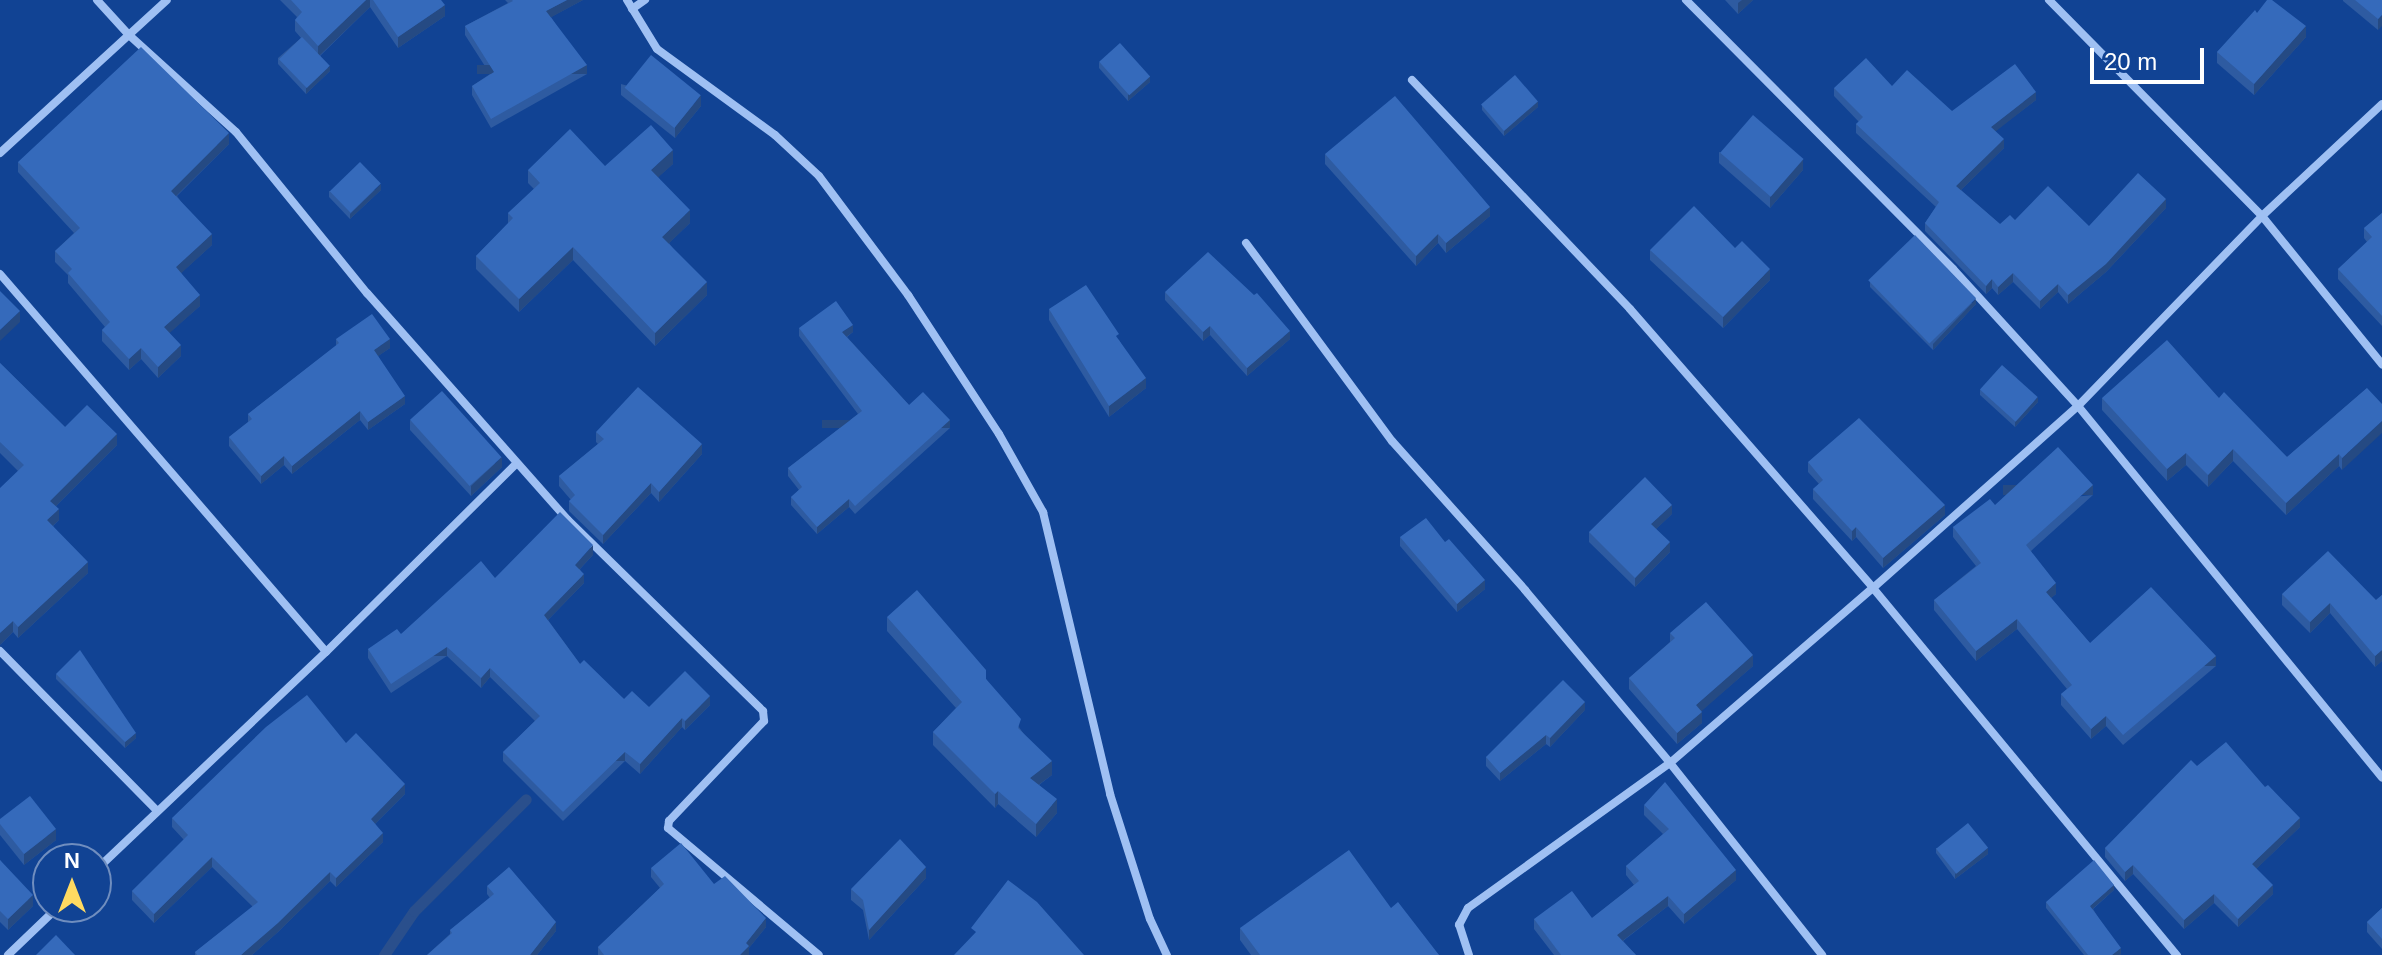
<!DOCTYPE html>
<style>
body{margin:0}
#map{position:relative;width:2382px;height:955px;overflow:hidden;background:#114394;font-family:Helvetica,sans-serif}
div>[style]{position:absolute}
.stream>*{height:11px;margin:-5.5px;padding:0 5.5px;transform-origin:5.5px;border-radius:5.5px;background:#2a4f8c}
.minor>*{height:8px;margin:-4px;padding:0 4px;transform-origin:4px;border-radius:4px;background:#9fc0f3}
.wall>*{inset:0;background:#2e5ba1}
.shaded-wall>*{inset:0;background:#254a83;transform-origin:0 0}
.building>*{inset:0;background:#356abb;transform-origin:0 0}
span{translate:-50% -50%;white-space:nowrap;text-align:center;line-height:1.15;-webkit-text-stroke:7px #114394;paint-order:stroke}
.north{position:absolute;left:32px;top:843px;width:80px;height:80px;box-sizing:border-box;background:#114394;border:2px solid #708ebf;border-radius:50%;rotate:0deg;font-size:22px;font-weight:700;line-height:32px;text-align:center;color:#fff}
.north::after{content:'';display:block;margin:auto;width:28px;height:36px;background:#ffda61;clip-path:polygon(50% 0,100% 100%,50% 72%,0 100%)}
.scale{position:absolute;left:2090px;top:48px;width:114px;height:36px;box-sizing:border-box;border:4px solid #fff;border-top:0;padding-left:10px;font-size:24px;line-height:28px;white-space:nowrap;color:#fff;-webkit-text-stroke:6px #114394;paint-order:stroke}
</style>
<div id="map">
<div class="stream">
<div style="left:384px;top:955px;width:53px;rotate:-55.7deg"></div>
<div style="left:414px;top:911px;width:158px;rotate:-45deg"></div>
</div>
<div class="minor">
<div style="left:97px;top:0;width:47px;rotate:47.6deg"></div>
<div style="left:129px;top:35px;width:144px;rotate:42.2deg"></div>
<div style="left:236px;top:132px;width:208px;rotate:50.9deg"></div>
<div style="left:367px;top:293px;width:303px;rotate:48.5deg"></div>
<div style="left:568px;top:520px;width:273px;rotate:44.4deg"></div>
<div style="left:763px;top:711px;width:10px;rotate:84deg"></div>
<div style="left:764px;top:721px;width:138px;rotate:133.5deg"></div>
<div style="left:669px;top:821px;width:7px;rotate:98deg"></div>
<div style="left:668px;top:828px;width:197px;rotate:40.1deg"></div>
<div style="left:627px;top:0;width:57px;rotate:58.5deg"></div>
<div style="left:657px;top:49px;width:146px;rotate:36.1deg"></div>
<div style="left:775px;top:135px;width:60px;rotate:43deg"></div>
<div style="left:819px;top:176px;width:149px;rotate:53.2deg"></div>
<div style="left:908px;top:295px;width:166px;rotate:56.8deg"></div>
<div style="left:999px;top:434px;width:90px;rotate:60.6deg"></div>
<div style="left:1043px;top:512px;width:290px;rotate:76.6deg"></div>
<div style="left:1110px;top:794px;width:131px;rotate:72.3deg"></div>
<div style="left:1150px;top:919px;width:40px;rotate:65deg"></div>
<div style="left:1686px;top:0;width:379px;rotate:45.2deg"></div>
<div style="left:1953px;top:269px;width:185px;rotate:47.6deg"></div>
<div style="left:2078px;top:406px;width:480px;rotate:50.7deg"></div>
<div style="left:2049px;top:0;width:303px;rotate:45.4deg"></div>
<div style="left:2262px;top:216px;width:191px;rotate:51deg"></div>
<div style="left:632px;top:9px;width:16px;rotate:-35deg"></div>
<div style="left:1412px;top:80px;width:316px;rotate:46.4deg"></div>
<div style="left:1630px;top:309px;width:370px;rotate:48.9deg"></div>
<div style="left:1873px;top:588px;width:477px;rotate:50.4deg"></div>
<div style="left:0;top:153px;width:226px;rotate:-42.5deg"></div>
<div style="left:1246px;top:243px;width:246px;rotate:53.6deg"></div>
<div style="left:1392px;top:441px;width:200px;rotate:48.2deg"></div>
<div style="left:1525px;top:590px;width:226px;rotate:50deg"></div>
<div style="left:1670px;top:763px;width:245px;rotate:51.6deg"></div>
<div style="left:0;top:274px;width:499px;rotate:49.2deg"></div>
<div style="left:0;top:651px;width:223px;rotate:45.5deg"></div>
<div style="left:96px;top:870px;width:317px;rotate:-43.5deg"></div>
<div style="left:326px;top:652px;width:267px;rotate:-44.7deg"></div>
<div style="left:8px;top:955px;width:69px;rotate:-43.8deg"></div>
<div style="left:1469px;top:955px;width:32px;rotate:-108deg"></div>
<div style="left:1459px;top:925px;width:19px;rotate:-62deg"></div>
<div style="left:1468px;top:908px;width:249px;rotate:-35.7deg"></div>
<div style="left:1670px;top:763px;width:268px;rotate:-40.8deg"></div>
<div style="left:1873px;top:588px;width:274px;rotate:-41.6deg"></div>
<div style="left:2078px;top:406px;width:264px;rotate:-45.9deg"></div>
<div style="left:2262px;top:216px;width:164px;rotate:-43deg"></div>
</div>
<div class="wall">
<div style="clip-path:polygon(280px 0,441px 0,445px 16px,398px 48px,370px 7px,320px 56px,330px 71px,306px 94px,278px 64px,278px 58px,301px 38px,295px 31px,295px 20px,297px 17px)"></div>
<div style="clip-path:polygon(505px 0,583px 0,551px 17px,587px 74px,491px 128px,472px 95px,472px 86px,490px 74px,465px 35px,465px 26px,508px 3px)"></div>
<div style="clip-path:polygon(1725px 0,1753px 0,1738px 14px)"></div>
<div style="clip-path:polygon(2343px 0,2382px 0,2378px 30px,2343px 1px)"></div>
<div style="clip-path:polygon(2257px 13px,2306px 37px,2254px 95px,2217px 63px,2217px 52px)"></div>
<div style="clip-path:polygon(1099px 62px,1150px 82px,1128px 101px,1099px 68px)"></div>
<div style="clip-path:polygon(621px 84px,701px 106px,675px 138px,621px 95px)"></div>
<div style="clip-path:polygon(1892px 86px,1952px 111px,2036px 100px,1995px 131px,2004px 148px,1961px 190px,2000px 224px,2015px 220px,2089px 226px,2166px 208px,2106px 272px,2068px 304px,2058px 292px,2040px 309px,2013px 282px,1998px 295px,1992px 288px,1986px 294px,1925px 231px,1925px 223px,1936px 207px,1856px 133px,1856px 124px,1859px 122px,1834px 96px,1834px 88px)"></div>
<div style="clip-path:polygon(1482px 105px,1538px 107px,1504px 136px,1482px 110px)"></div>
<div style="clip-path:polygon(229px 144px,177px 196px,212px 245px,181px 273px,200px 306px,169px 333px,181px 356px,158px 378px,141px 359px,129px 370px,102px 341px,102px 330px,105px 327px,68px 283px,68px 275px,55px 262px,55px 251px,74px 233px,18px 172px,18px 162px)"></div>
<div style="clip-path:polygon(1719px 152px,1803px 170px,1770px 208px,1719px 163px)"></div>
<div style="clip-path:polygon(1325px 154px,1490px 216px,1446px 253px,1438px 243px,1416px 266px,1325px 164px)"></div>
<div style="clip-path:polygon(673px 164px,658px 177px,690px 223px,669px 243px,707px 295px,655px 346px,573px 260px,519px 312px,476px 269px,476px 256px,508px 224px,508px 213px,534px 189px,528px 183px,528px 170px)"></div>
<div style="clip-path:polygon(381px 190px,350px 219px,329px 197px,329px 191px)"></div>
<div style="clip-path:polygon(2382px 213px,2382px 326px,2338px 279px,2338px 269px,2367px 242px,2364px 238px,2364px 228px)"></div>
<div style="clip-path:polygon(1735px 248px,1770px 280px,1723px 328px,1650px 260px,1650px 250px)"></div>
<div style="clip-path:polygon(1870px 282px,1976px 304px,1933px 350px,1870px 287px)"></div>
<div style="clip-path:polygon(1165px 292px,1290px 339px,1247px 376px,1210px 335px,1203px 341px,1165px 300px)"></div>
<div style="clip-path:polygon(1049px 309px,1119px 340px,1146px 388px,1109px 417px,1049px 320px)"></div>
<div style="clip-path:polygon(799px 328px,853px 332px,847px 337px,909px 405px,950px 428px,855px 514px,849px 507px,817px 534px,791px 505px,791px 497px,799px 490px,788px 476px,788px 468px,858px 414px,799px 336px)"></div>
<div style="clip-path:polygon(336px 339px,390px 348px,378px 356px,405px 404px,368px 430px,360px 420px,292px 474px,284px 465px,261px 484px,229px 446px,229px 437px,248px 422px,248px 414px,336px 346px)"></div>
<div style="clip-path:polygon(0 363px,65px 427px,117px 445px,56px 506px,59px 520px,53px 526px,88px 573px,18px 638px,13px 632px,0 645px,18px 471px,0 453px)"></div>
<div style="clip-path:polygon(2367px 388px,2342px 470px,2339px 466px,2286px 515px,2233px 461px,2208px 487px,2186px 465px,2167px 481px,2102px 410px,2102px 398px,2219px 398px,2287px 457px)"></div>
<div style="clip-path:polygon(1980px 390px,2038px 402px,2015px 427px,1980px 395px)"></div>
<div style="clip-path:polygon(410px 420px,502px 467px,471px 496px,410px 430px)"></div>
<div style="clip-path:polygon(596px 432px,702px 454px,659px 502px,651px 493px,603px 544px,569px 511px,569px 501px,571px 500px,559px 486px,559px 476px,598px 444px,596px 442px)"></div>
<div style="clip-path:polygon(1808px 462px,1945px 515px,1883px 568px,1856px 537px,1852px 541px,1813px 499px,1813px 489px,1819px 484px,1808px 472px)"></div>
<div style="clip-path:polygon(2093px 495px,2031px 551px,2056px 594px,2051px 598px,2090px 643px,2216px 666px,2123px 745px,2106px 726px,2091px 739px,2061px 705px,2061px 694px,2067px 689px,2017px 629px,1976px 661px,1934px 610px,1934px 600px,1976px 566px,1953px 537px,1953px 527px,1995px 505px)"></div>
<div style="clip-path:polygon(1672px 514px,1656px 529px,1670px 552px,1635px 587px,1589px 542px,1589px 532px)"></div>
<div style="clip-path:polygon(1400px 537px,1445px 542px,1485px 589px,1457px 612px,1400px 546px)"></div>
<div style="clip-path:polygon(593px 555px,580px 569px,584px 583px,548px 620px,580px 664px,624px 699px,649px 707px,710px 705px,685px 730px,682px 727px,640px 774px,625px 761px,563px 821px,503px 761px,503px 752px,535px 721px,490px 677px,481px 688px,447px 656px,391px 693px,368px 658px,368px 649px,401px 634px,495px 578px)"></div>
<div style="clip-path:polygon(2282px 594px,2376px 600px,2382px 595px,2382px 661px,2375px 667px,2330px 613px,2310px 633px,2282px 605px)"></div>
<div style="clip-path:polygon(887px 617px,986px 679px,1052px 775px,1039px 785px,1057px 813px,1036px 837px,998px 804px,995px 808px,933px 745px,933px 732px,956px 708px,887px 631px)"></div>
<div style="clip-path:polygon(1670px 633px,1753px 666px,1701px 711px,1702px 723px,1677px 744px,1629px 689px,1629px 678px,1670px 642px)"></div>
<div style="clip-path:polygon(56px 674px,136px 738px,125px 748px,56px 679px)"></div>
<div style="clip-path:polygon(1585px 710px,1550px 747px,1546px 744px,1500px 781px,1486px 766px,1486px 757px)"></div>
<div style="clip-path:polygon(346px 743px,405px 794px,375px 824px,383px 842px,336px 887px,330px 881px,278px 932px,252px 955px,195px 955px,195px 952px,253px 907px,212px 867px,154px 923px,132px 900px,132px 891px,184px 840px,172px 827px,172px 818px)"></div>
<div style="clip-path:polygon(2197px 766px,2300px 827px,2256px 869px,2273px 894px,2238px 927px,2214px 903px,2184px 929px,2133px 874px,2125px 881px,2105px 857px,2105px 848px)"></div>
<div style="clip-path:polygon(1644px 805px,1736px 880px,1684px 924px,1668px 906px,1623px 941px,1636px 955px,1554px 955px,1534px 929px,1534px 919px,1592px 918px,1634px 885px,1626px 875px,1626px 866px,1663px 834px,1644px 815px)"></div>
<div style="clip-path:polygon(0 819px,56px 840px,24px 865px,0 835px)"></div>
<div style="clip-path:polygon(1936px 848px,1988px 854px,1955px 879px,1936px 853px)"></div>
<div style="clip-path:polygon(0 860px,33px 906px,8px 930px,0 922px)"></div>
<div style="clip-path:polygon(651px 868px,714px 884px,766px 927px,749px 948px,749px 955px,598px 955px,598px 947px,660px 888px,651px 877px)"></div>
<div style="clip-path:polygon(926px 878px,869px 940px,863px 910px,851px 900px,851px 889px)"></div>
<div style="clip-path:polygon(487px 886px,556px 931px,537px 955px,427px 955px,450px 934px,450px 930px,490px 898px,487px 894px)"></div>
<div style="clip-path:polygon(2114px 890px,2093px 909px,2121px 954px,2119px 955px,2084px 955px,2046px 908px,2046px 902px)"></div>
<div style="clip-path:polygon(1391px 908px,1439px 955px,1251px 955px,1240px 940px,1240px 928px)"></div>
<div style="clip-path:polygon(2382px 908px,2382px 949px,2367px 932px,2367px 922px)"></div>
</div>
<div class="shaded-wall">
<div style="clip-path:polygon(366px 0,370px 0,370px 7px,318px 57px,318px 46px)"></div>
<div style="clip-path:polygon(567px 0,583px 0,546px 20px,546px 11px)"></div>
<div style="clip-path:polygon(1742px 0,1753px 0,1738px 14px,1738px 3px)"></div>
<div style="clip-path:polygon(445px 5px,445px 16px,398px 48px,398px 37px)"></div>
<div style="clip-path:polygon(2382px 15px,2382px 26px,2378px 30px,2378px 19px)"></div>
<div style="clip-path:polygon(2306px 26px,2306px 37px,2254px 95px,2254px 84px)"></div>
<div style="left:587px;top:65px;width:9px;height:110px;rotate:90deg"></div>
<div style="clip-path:polygon(330px 66px,330px 71px,306px 94px,306px 88px)"></div>
<div style="clip-path:polygon(1150px 76px,1150px 82px,1128px 101px,1128px 95px)"></div>
<div style="clip-path:polygon(2036px 92px,2036px 100px,1991px 135px,1991px 127px)"></div>
<div style="clip-path:polygon(701px 95px,701px 106px,675px 138px,675px 127px)"></div>
<div style="clip-path:polygon(1538px 101px,1538px 107px,1504px 136px,1504px 130px)"></div>
<div style="clip-path:polygon(229px 133px,229px 144px,171px 201px,171px 191px)"></div>
<div style="clip-path:polygon(2004px 139px,2004px 148px,1956px 195px,1956px 186px)"></div>
<div style="clip-path:polygon(673px 150px,673px 164px,651px 184px,651px 170px)"></div>
<div style="clip-path:polygon(1803px 159px,1803px 170px,1770px 208px,1770px 197px)"></div>
<div style="clip-path:polygon(381px 184px,381px 190px,350px 219px,350px 214px)"></div>
<div style="clip-path:polygon(2166px 199px,2166px 208px,2106px 272px,2068px 304px,2068px 295px)"></div>
<div style="clip-path:polygon(1490px 207px,1490px 216px,1446px 253px,1446px 243px)"></div>
<div style="clip-path:polygon(690px 210px,690px 223px,662px 250px,662px 237px)"></div>
<div style="clip-path:polygon(212px 234px,212px 245px,176px 278px,176px 267px)"></div>
<div style="clip-path:polygon(1438px 234px,1438px 243px,1416px 266px,1416px 256px)"></div>
<div style="clip-path:polygon(573px 247px,573px 260px,519px 312px,519px 299px)"></div>
<div style="clip-path:polygon(1770px 269px,1770px 280px,1723px 328px,1723px 317px)"></div>
<div style="clip-path:polygon(2013px 273px,2013px 282px,1998px 295px,1998px 287px)"></div>
<div style="clip-path:polygon(1992px 279px,1992px 288px,1986px 294px,1986px 286px)"></div>
<div style="clip-path:polygon(707px 282px,707px 295px,655px 346px,655px 333px)"></div>
<div style="clip-path:polygon(2058px 284px,2058px 292px,2040px 309px,2040px 301px)"></div>
<div style="clip-path:polygon(200px 295px,200px 306px,164px 338px,164px 327px)"></div>
<div style="clip-path:polygon(1976px 299px,1976px 304px,1933px 350px,1933px 344px)"></div>
<div style="clip-path:polygon(20px 311px,20px 322px,0 341px,0 330px)"></div>
<div style="clip-path:polygon(853px 325px,853px 332px,842px 340px,842px 332px)"></div>
<div style="clip-path:polygon(1210px 326px,1210px 335px,1203px 341px,1203px 332px)"></div>
<div style="clip-path:polygon(1290px 331px,1290px 339px,1247px 376px,1247px 368px)"></div>
<div style="clip-path:polygon(390px 339px,390px 348px,374px 359px,374px 350px)"></div>
<div style="clip-path:polygon(181px 345px,181px 356px,158px 378px,158px 367px)"></div>
<div style="clip-path:polygon(141px 348px,141px 359px,129px 370px,129px 359px)"></div>
<div style="clip-path:polygon(1146px 378px,1146px 388px,1109px 417px,1109px 406px)"></div>
<div style="clip-path:polygon(405px 396px,405px 404px,368px 430px,368px 422px)"></div>
<div style="clip-path:polygon(2038px 397px,2038px 402px,2015px 427px,2015px 421px)"></div>
<div style="clip-path:polygon(360px 411px,360px 420px,292px 474px,292px 466px)"></div>
<div style="left:950px;top:420px;width:8px;height:128px;rotate:90deg"></div>
<div style="clip-path:polygon(2382px 421px,2382px 433px,2342px 470px,2342px 458px)"></div>
<div style="clip-path:polygon(117px 434px,117px 445px,50px 512px,50px 501px)"></div>
<div style="clip-path:polygon(702px 444px,702px 454px,659px 502px,659px 492px)"></div>
<div style="clip-path:polygon(2233px 449px,2233px 461px,2208px 487px,2208px 475px)"></div>
<div style="clip-path:polygon(2186px 453px,2186px 465px,2167px 481px,2167px 469px)"></div>
<div style="clip-path:polygon(2339px 454px,2339px 466px,2286px 515px,2286px 503px)"></div>
<div style="clip-path:polygon(284px 456px,284px 465px,261px 484px,261px 476px)"></div>
<div style="clip-path:polygon(502px 457px,502px 467px,471px 496px,471px 486px)"></div>
<div style="clip-path:polygon(651px 483px,651px 493px,603px 544px,603px 535px)"></div>
<div style="left:2093px;top:485px;width:10px;height:90px;rotate:90deg"></div>
<div style="clip-path:polygon(849px 499px,849px 507px,817px 534px,817px 527px)"></div>
<div style="clip-path:polygon(1672px 505px,1672px 514px,1651px 534px,1651px 524px)"></div>
<div style="clip-path:polygon(1945px 505px,1945px 515px,1883px 568px,1883px 558px)"></div>
<div style="clip-path:polygon(59px 509px,59px 520px,47px 531px,47px 520px)"></div>
<div style="clip-path:polygon(1856px 527px,1856px 537px,1852px 541px,1852px 531px)"></div>
<div style="clip-path:polygon(1670px 542px,1670px 552px,1635px 587px,1635px 578px)"></div>
<div style="clip-path:polygon(593px 545px,593px 555px,575px 574px,575px 565px)"></div>
<div style="clip-path:polygon(88px 562px,88px 573px,18px 638px,18px 627px)"></div>
<div style="clip-path:polygon(584px 574px,584px 583px,544px 624px,544px 615px)"></div>
<div style="clip-path:polygon(1485px 580px,1485px 589px,1457px 612px,1457px 604px)"></div>
<div style="clip-path:polygon(2056px 583px,2056px 594px,2046px 602px,2046px 592px)"></div>
<div style="clip-path:polygon(2330px 603px,2330px 613px,2310px 633px,2310px 622px)"></div>
<div style="clip-path:polygon(2017px 619px,2017px 629px,1976px 661px,1976px 651px)"></div>
<div style="clip-path:polygon(13px 621px,13px 632px,0 645px,0 633px)"></div>
<div style="left:447px;top:647px;width:9px;height:67px;rotate:90deg"></div>
<div style="clip-path:polygon(2382px 650px,2382px 661px,2375px 667px,2375px 656px)"></div>
<div style="clip-path:polygon(1753px 655px,1753px 666px,1696px 716px,1696px 705px)"></div>
<div style="left:2216px;top:656px;width:10px;height:122px;rotate:90deg"></div>
<div style="clip-path:polygon(490px 668px,490px 677px,481px 688px,481px 678px)"></div>
<div style="clip-path:polygon(710px 696px,710px 705px,685px 730px,685px 721px)"></div>
<div style="clip-path:polygon(1585px 702px,1585px 710px,1550px 747px,1550px 738px)"></div>
<div style="clip-path:polygon(1702px 712px,1702px 723px,1677px 744px,1677px 733px)"></div>
<div style="clip-path:polygon(2106px 716px,2106px 726px,2091px 739px,2091px 729px)"></div>
<div style="clip-path:polygon(682px 718px,682px 727px,640px 774px,640px 764px)"></div>
<div style="clip-path:polygon(136px 733px,136px 738px,125px 748px,125px 742px)"></div>
<div style="clip-path:polygon(1546px 735px,1546px 744px,1500px 781px,1500px 773px)"></div>
<div style="left:625px;top:752px;width:9px;height:86px;rotate:90deg"></div>
<div style="clip-path:polygon(1052px 761px,1052px 775px,1030px 791px,1030px 778px)"></div>
<div style="clip-path:polygon(405px 784px,405px 794px,371px 828px,371px 819px)"></div>
<div style="clip-path:polygon(998px 791px,998px 804px,995px 808px,995px 794px)"></div>
<div style="clip-path:polygon(1057px 799px,1057px 813px,1036px 837px,1036px 824px)"></div>
<div style="clip-path:polygon(2300px 818px,2300px 827px,2252px 873px,2252px 864px)"></div>
<div style="clip-path:polygon(56px 829px,56px 840px,24px 865px,24px 854px)"></div>
<div style="clip-path:polygon(383px 833px,383px 842px,336px 887px,336px 878px)"></div>
<div style="clip-path:polygon(1988px 848px,1988px 854px,1955px 879px,1955px 874px)"></div>
<div style="clip-path:polygon(212px 857px,212px 867px,154px 923px,154px 914px)"></div>
<div style="clip-path:polygon(2133px 865px,2133px 874px,2125px 881px,2125px 872px)"></div>
<div style="clip-path:polygon(926px 867px,926px 878px,869px 940px,869px 930px)"></div>
<div style="clip-path:polygon(1736px 870px,1736px 880px,1684px 924px,1684px 914px)"></div>
<div style="clip-path:polygon(330px 872px,330px 881px,278px 932px,252px 955px,241px 955px)"></div>
<div style="clip-path:polygon(2114px 885px,2114px 890px,2090px 911px,2090px 906px)"></div>
<div style="clip-path:polygon(2273px 885px,2273px 894px,2238px 927px,2238px 919px)"></div>
<div style="clip-path:polygon(2214px 894px,2214px 903px,2184px 929px,2184px 920px)"></div>
<div style="clip-path:polygon(33px 895px,33px 906px,8px 930px,8px 919px)"></div>
<div style="clip-path:polygon(1668px 896px,1668px 906px,1617px 945px,1617px 935px)"></div>
<div style="clip-path:polygon(766px 918px,766px 927px,749px 948px,749px 955px,740px 955px,746px 943px)"></div>
<div style="clip-path:polygon(556px 922px,556px 931px,537px 955px,530px 955px)"></div>
<div style="clip-path:polygon(2121px 948px,2121px 954px,2119px 955px,2112px 955px)"></div>
</div>
<div class="building">
<div style="clip-path:polygon(291px 0,366px 0,318px 46px,295px 20px,302px 12px)"></div>
<div style="clip-path:polygon(373px 0,441px 0,445px 5px,398px 37px)"></div>
<div style="clip-path:polygon(512px 0,567px 0,546px 11px,587px 65px,491px 119px,472px 86px,494px 72px,465px 26px,513px 1px)"></div>
<div style="clip-path:polygon(2267px 0,2272px 0,2306px 26px,2254px 84px,2217px 52px,2255px 10px,2257px 13px)"></div>
<div style="clip-path:polygon(2355px 0,2382px 0,2382px 15px,2378px 19px)"></div>
<div style="left:302px;top:37px;width:40px;height:32px;rotate:46deg"></div>
<div style="left:1120px;top:43px;width:45px;height:28px;rotate:48deg"></div>
<div style="clip-path:polygon(141px 47px,229px 133px,171px 191px,212px 234px,176px 267px,200px 295px,164px 327px,181px 345px,158px 367px,141px 348px,129px 359px,102px 330px,110px 322px,68px 273px,72px 269px,55px 251px,80px 228px,18px 162px)"></div>
<div style="left:651px;top:55px;width:64px;height:42px;rotate:39deg"></div>
<div style="clip-path:polygon(1866px 58px,1892px 86px,1907px 70px,1952px 111px,2015px 64px,2036px 92px,1991px 127px,2004px 139px,1956px 186px,2000px 224px,2010px 215px,2015px 220px,2048px 186px,2089px 226px,2138px 173px,2166px 199px,2106px 264px,2068px 295px,2058px 284px,2040px 301px,2013px 273px,1998px 287px,1992px 279px,1986px 286px,1925px 223px,1939px 202px,1856px 124px,1863px 117px,1834px 88px)"></div>
<div style="left:1515px;top:75px;width:35px;height:45px;rotate:49deg"></div>
<div style="clip-path:polygon(1395px 96px,1490px 207px,1446px 243px,1438px 234px,1416px 256px,1325px 154px)"></div>
<div style="left:1753px;top:115px;width:67px;height:50px;rotate:41deg"></div>
<div style="clip-path:polygon(651px 125px,673px 150px,651px 170px,690px 210px,662px 237px,707px 282px,655px 333px,573px 247px,519px 299px,476px 256px,513px 218px,508px 213px,540px 183px,528px 170px,570px 129px,605px 166px)"></div>
<div style="left:360px;top:162px;width:30px;height:42px;rotate:46deg"></div>
<div style="clip-path:polygon(1694px 206px,1735px 248px,1742px 241px,1770px 269px,1723px 317px,1650px 250px)"></div>
<div style="clip-path:polygon(2382px 213px,2382px 316px,2338px 269px,2372px 237px,2364px 228px)"></div>
<div style="left:1915px;top:235px;width:88px;height:65px;rotate:46deg"></div>
<div style="clip-path:polygon(1208px 252px,1254px 295px,1257px 293px,1290px 331px,1247px 368px,1210px 326px,1203px 332px,1165px 292px)"></div>
<div style="clip-path:polygon(1086px 285px,1119px 334px,1116px 336px,1146px 378px,1109px 406px,1049px 309px)"></div>
<div style="clip-path:polygon(0 291px,20px 311px,0 330px)"></div>
<div style="clip-path:polygon(836px 301px,853px 325px,842px 332px,909px 405px,923px 392px,950px 420px,855px 506px,849px 499px,817px 527px,791px 497px,802px 487px,788px 468px,862px 411px,799px 328px)"></div>
<div style="clip-path:polygon(372px 314px,390px 339px,374px 350px,405px 396px,368px 422px,360px 411px,292px 466px,284px 456px,261px 476px,229px 437px,252px 419px,248px 414px,339px 343px,336px 339px)"></div>
<div style="clip-path:polygon(2167px 340px,2219px 398px,2224px 392px,2287px 457px,2367px 388px,2382px 404px,2382px 421px,2342px 458px,2339px 454px,2286px 503px,2233px 449px,2208px 475px,2186px 453px,2167px 469px,2102px 398px)"></div>
<div style="clip-path:polygon(0 363px,65px 427px,87px 405px,117px 434px,50px 501px,59px 509px,47px 520px,88px 562px,18px 627px,13px 621px,0 633px,0 488px,24px 465px,0 442px)"></div>
<div style="left:2002px;top:365px;width:48px;height:33px;rotate:42deg"></div>
<div style="clip-path:polygon(638px 387px,702px 444px,659px 492px,651px 483px,603px 535px,569px 501px,575px 495px,559px 476px,604px 439px,596px 432px)"></div>
<div style="left:442px;top:391px;width:89px;height:43px;rotate:48deg"></div>
<div style="clip-path:polygon(1859px 418px,1945px 505px,1883px 558px,1856px 527px,1852px 531px,1813px 489px,1823px 480px,1808px 462px)"></div>
<div style="clip-path:polygon(2058px 447px,2093px 485px,2026px 545px,2056px 583px,2046px 592px,2090px 643px,2151px 587px,2216px 656px,2123px 735px,2106px 716px,2091px 729px,2061px 694px,2072px 685px,2017px 619px,1976px 651px,1934px 600px,1981px 563px,1953px 527px,1990px 499px,1995px 505px)"></div>
<div style="clip-path:polygon(1645px 477px,1672px 505px,1651px 524px,1670px 542px,1635px 578px,1589px 532px)"></div>
<div style="clip-path:polygon(560px 512px,593px 545px,575px 565px,584px 574px,544px 615px,580px 664px,584px 660px,624px 699px,632px 691px,649px 707px,685px 671px,710px 696px,685px 721px,682px 718px,640px 764px,625px 752px,563px 812px,503px 752px,540px 716px,490px 668px,481px 678px,447px 647px,391px 684px,368px 649px,397px 629px,401px 634px,481px 561px,495px 578px)"></div>
<div style="clip-path:polygon(1426px 518px,1445px 542px,1449px 539px,1485px 580px,1457px 604px,1400px 537px)"></div>
<div style="clip-path:polygon(2328px 551px,2376px 600px,2382px 595px,2382px 650px,2375px 656px,2330px 603px,2310px 622px,2282px 594px)"></div>
<div style="clip-path:polygon(917px 590px,986px 670px,986px 679px,1021px 719px,1018px 728px,1052px 761px,1030px 778px,1057px 799px,1036px 824px,998px 791px,995px 794px,933px 732px,962px 702px,887px 617px)"></div>
<div style="clip-path:polygon(1706px 602px,1753px 655px,1696px 705px,1702px 712px,1677px 733px,1629px 678px,1675px 638px,1670px 633px)"></div>
<div style="clip-path:polygon(80px 650px,136px 733px,125px 742px,56px 674px)"></div>
<div style="clip-path:polygon(1563px 680px,1585px 702px,1550px 738px,1546px 735px,1500px 773px,1486px 757px)"></div>
<div style="clip-path:polygon(307px 695px,346px 743px,356px 733px,405px 784px,371px 819px,383px 833px,336px 878px,330px 872px,278px 923px,241px 955px,197px 955px,195px 952px,258px 902px,212px 857px,154px 914px,132px 891px,188px 835px,172px 818px,266px 727px)"></div>
<div style="clip-path:polygon(2226px 742px,2265px 787px,2268px 785px,2300px 818px,2252px 864px,2273px 885px,2238px 919px,2214px 894px,2184px 920px,2133px 865px,2125px 872px,2105px 848px,2191px 760px,2197px 766px)"></div>
<div style="clip-path:polygon(1665px 782px,1736px 870px,1684px 914px,1668px 896px,1617px 935px,1636px 955px,1561px 955px,1534px 919px,1572px 891px,1592px 918px,1639px 881px,1626px 866px,1669px 829px,1644px 805px)"></div>
<div style="clip-path:polygon(30px 796px,56px 829px,24px 854px,0 824px,0 819px)"></div>
<div style="left:1968px;top:823px;width:32px;height:41px;rotate:51deg"></div>
<div style="clip-path:polygon(900px 839px,926px 867px,869px 930px,863px 900px,851px 889px)"></div>
<div style="clip-path:polygon(681px 843px,714px 884px,725px 876px,766px 918px,746px 943px,749px 946px,740px 955px,604px 955px,598px 947px,664px 884px,651px 868px)"></div>
<div style="clip-path:polygon(1349px 850px,1391px 908px,1398px 902px,1439px 955px,1260px 955px,1240px 928px)"></div>
<div style="clip-path:polygon(0 860px,33px 895px,8px 919px,0 911px)"></div>
<div style="clip-path:polygon(2094px 860px,2114px 885px,2090px 906px,2121px 948px,2112px 955px,2088px 955px,2046px 902px)"></div>
<div style="clip-path:polygon(509px 867px,556px 922px,530px 955px,427px 955px,452px 933px,450px 930px,494px 894px,487px 886px)"></div>
<div style="clip-path:polygon(1008px 880px,1037px 902px,1084px 955px,954px 955px,976px 932px,971px 928px)"></div>
<div style="clip-path:polygon(2382px 908px,2382px 939px,2367px 922px)"></div>
<div style="clip-path:polygon(56px 935px,75px 955px,36px 955px)"></div>
</div>
<div class="north">N</div>
<div class="scale">20 m</div>
</div>
